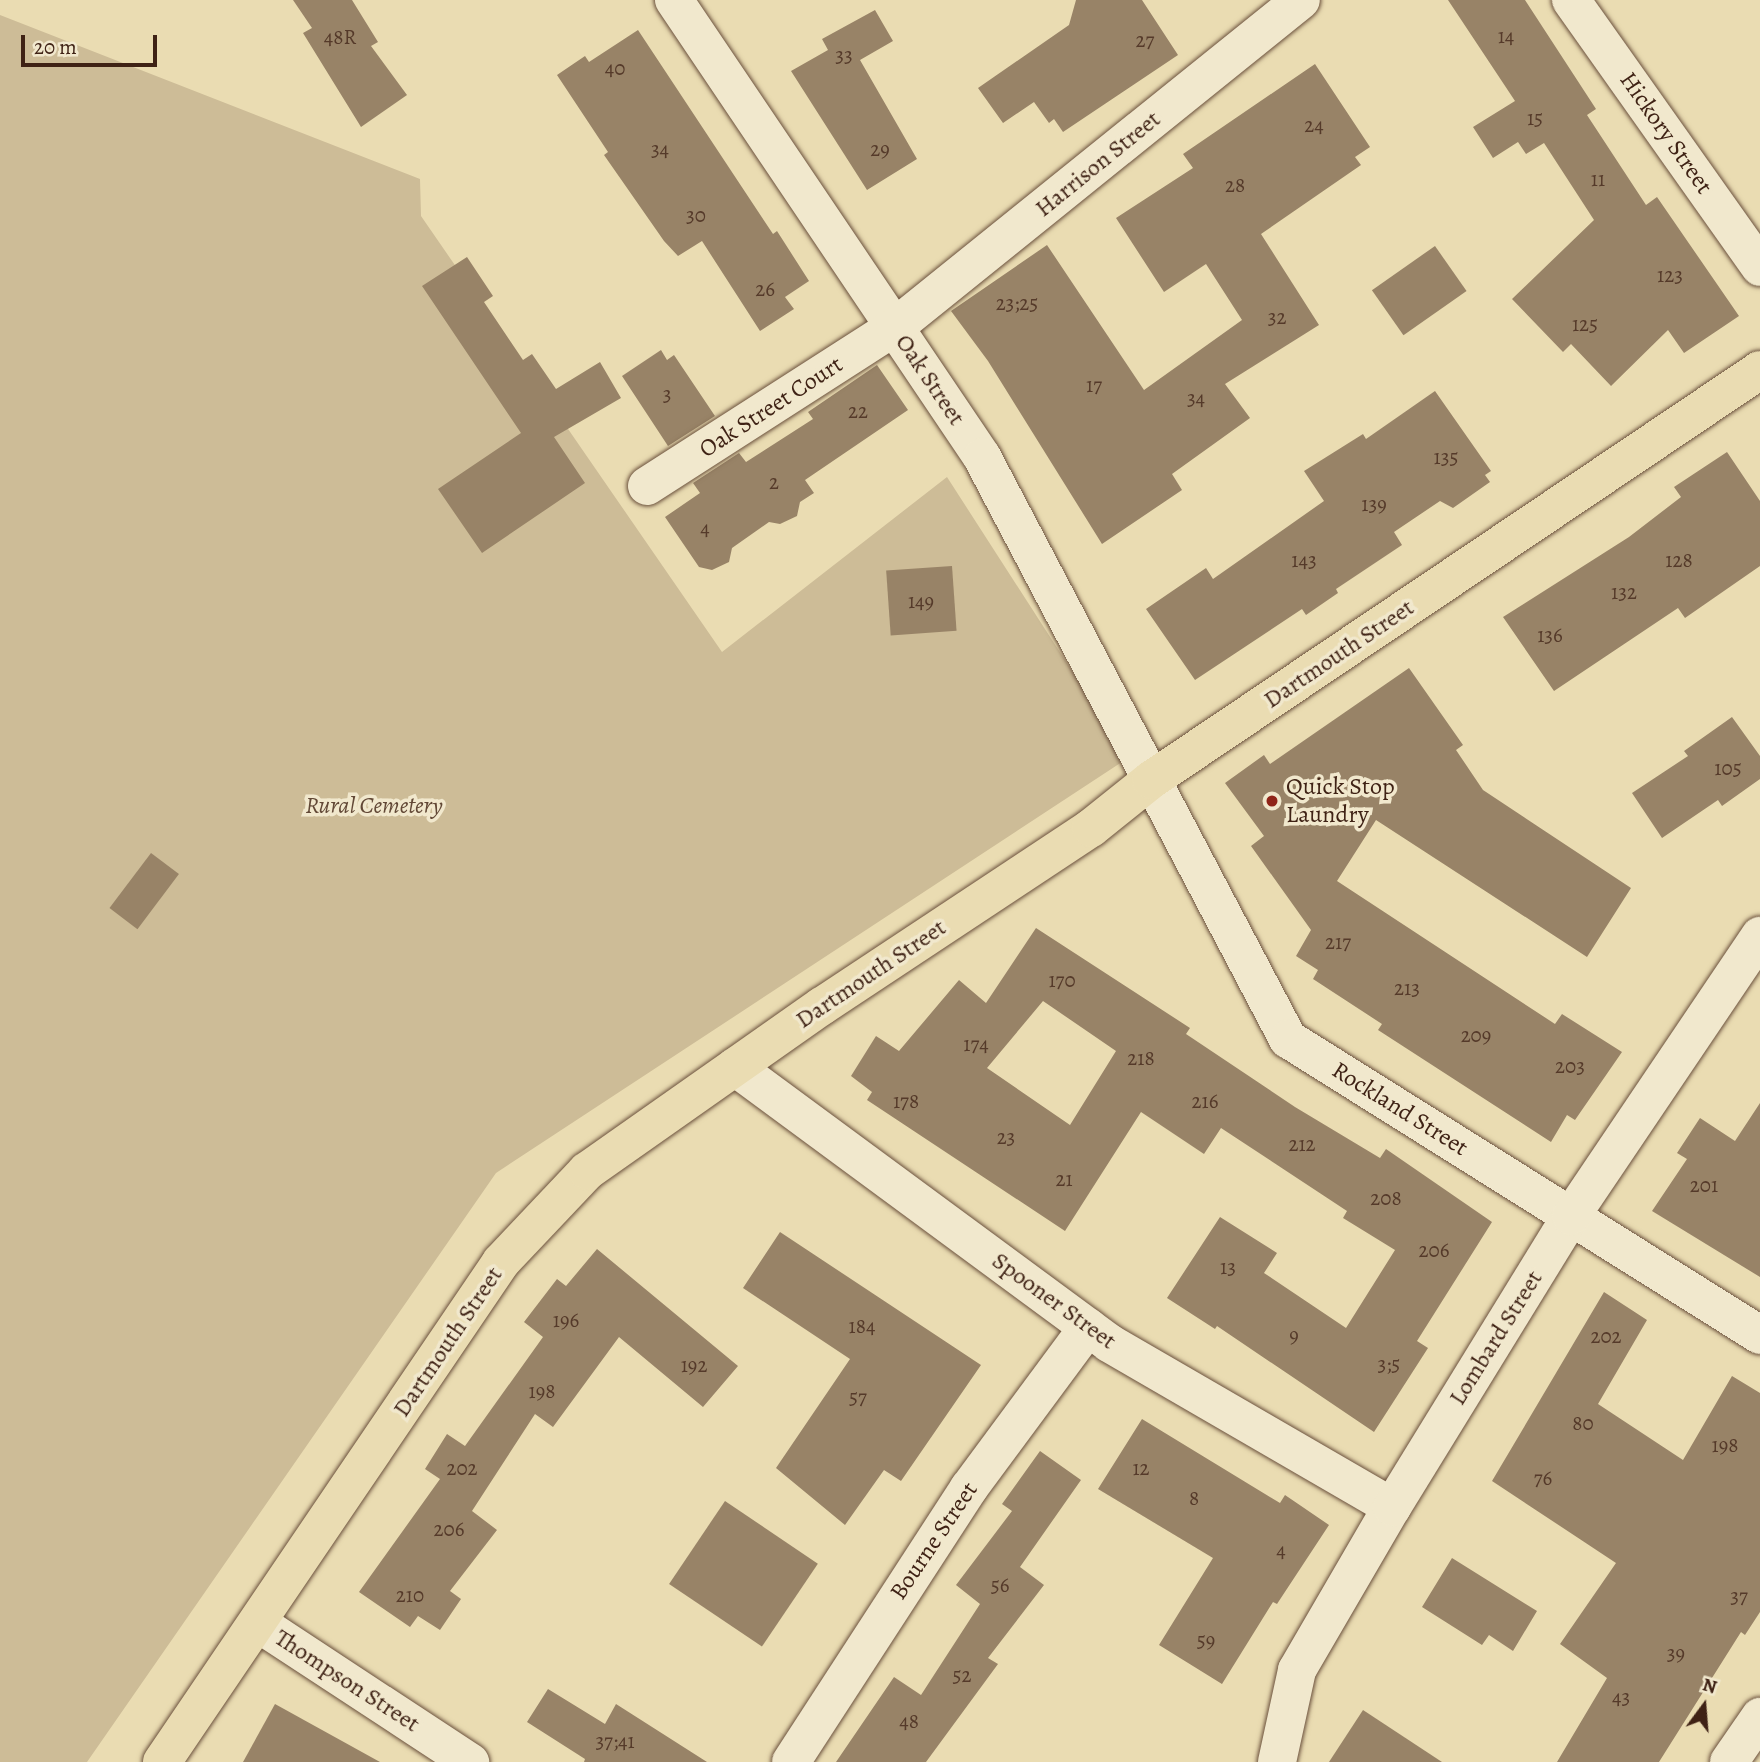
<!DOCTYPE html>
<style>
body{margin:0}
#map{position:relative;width:1760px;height:1762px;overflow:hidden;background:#eadcb2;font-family:Alegreya,serif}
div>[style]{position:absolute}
.green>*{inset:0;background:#cdbc97}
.building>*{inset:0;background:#988367;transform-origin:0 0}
.roads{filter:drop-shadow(0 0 2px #6a503c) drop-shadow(0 0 2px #6a503c)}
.minor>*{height:38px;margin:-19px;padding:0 19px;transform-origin:19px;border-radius:19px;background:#f1e8cd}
.major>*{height:38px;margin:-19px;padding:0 19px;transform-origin:19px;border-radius:19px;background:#eadcb2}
.dots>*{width:19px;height:19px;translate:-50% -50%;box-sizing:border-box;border:4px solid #f1e8cd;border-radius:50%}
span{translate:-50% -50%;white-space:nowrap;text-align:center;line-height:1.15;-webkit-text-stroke:7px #f1e8cd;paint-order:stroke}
.number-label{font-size:21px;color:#553a2a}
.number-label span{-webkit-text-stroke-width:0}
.street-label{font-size:24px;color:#3f2215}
.poi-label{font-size:24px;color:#3f2215}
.left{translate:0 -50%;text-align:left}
.park-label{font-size:24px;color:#624836;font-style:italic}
.north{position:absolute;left:1669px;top:1671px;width:70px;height:70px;-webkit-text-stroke:5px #f1e8cd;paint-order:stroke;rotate:16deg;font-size:19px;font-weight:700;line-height:28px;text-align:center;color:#3f2215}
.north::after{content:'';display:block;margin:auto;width:24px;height:32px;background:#3f2215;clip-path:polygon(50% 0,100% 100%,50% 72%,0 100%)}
.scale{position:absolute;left:21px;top:35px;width:136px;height:32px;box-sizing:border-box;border:4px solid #3f2215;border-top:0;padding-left:9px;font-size:21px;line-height:24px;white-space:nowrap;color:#3f2215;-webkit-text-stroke:5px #f1e8cd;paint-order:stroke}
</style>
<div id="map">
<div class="green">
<div style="clip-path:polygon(0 15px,420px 179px,421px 216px,722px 652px,947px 477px,1128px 758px,496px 1173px,87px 1762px,0 1762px)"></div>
</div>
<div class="building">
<div style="clip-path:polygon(293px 0,352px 0,378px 42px,371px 46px,407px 95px,361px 127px,303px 33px,312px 28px)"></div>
<div style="clip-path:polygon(1076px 0,1142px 0,1178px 55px,1063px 132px,1054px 119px,1049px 123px,1034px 102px,1003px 123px,978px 88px,1069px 25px)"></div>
<div style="clip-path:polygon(1448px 0,1525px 0,1596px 109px,1587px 115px,1646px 205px,1657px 197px,1739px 316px,1684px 353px,1668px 330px,1611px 386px,1571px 344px,1563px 352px,1512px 299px,1594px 220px,1544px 143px,1526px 154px,1518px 142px,1493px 158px,1473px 127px,1515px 101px)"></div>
<div style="clip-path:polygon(875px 10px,893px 41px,860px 60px,917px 159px,867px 190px,791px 71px,828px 50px,822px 39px)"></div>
<div style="clip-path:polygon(638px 30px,773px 234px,777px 231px,809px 281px,785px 297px,794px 309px,760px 331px,702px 241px,678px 256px,664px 241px,604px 155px,608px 152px,557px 75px,585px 56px,589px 62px)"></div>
<div style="clip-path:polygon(1315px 64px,1370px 147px,1355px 157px,1361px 165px,1261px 234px,1319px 325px,1225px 384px,1250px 418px,1172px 474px,1182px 490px,1102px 544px,988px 361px,951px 311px,1047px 245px,1144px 390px,1242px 320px,1206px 264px,1164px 292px,1116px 218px,1193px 168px,1183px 154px)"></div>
<div style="left:1435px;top:246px;width:55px;height:77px;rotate:55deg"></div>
<div style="clip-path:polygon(467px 257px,493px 296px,484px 302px,523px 360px,532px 354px,556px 389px,600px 362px,621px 398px,554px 437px,585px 483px,482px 553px,438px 489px,521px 433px,422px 286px)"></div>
<div style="clip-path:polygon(661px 350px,667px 360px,674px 355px,715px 416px,668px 446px,622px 376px)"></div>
<div style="clip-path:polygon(877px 365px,908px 410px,805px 480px,814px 493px,800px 502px,797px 516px,780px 524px,769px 522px,732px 548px,729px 562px,712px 570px,699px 567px,665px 517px,700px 493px,693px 483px,739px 453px,746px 462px,813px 419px,808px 412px)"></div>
<div style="clip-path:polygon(1435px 391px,1491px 471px,1485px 475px,1490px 482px,1453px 508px,1440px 501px,1394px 532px,1402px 545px,1336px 589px,1338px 593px,1306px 615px,1302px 609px,1195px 680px,1146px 609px,1206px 568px,1213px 579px,1324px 501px,1304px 471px,1363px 434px,1366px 439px)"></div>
<div style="clip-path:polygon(1727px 452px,1760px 501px,1760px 566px,1685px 618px,1678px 608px,1554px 691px,1503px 617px,1629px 537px,1681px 497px,1674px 487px)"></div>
<div style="left:952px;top:566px;width:65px;height:66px;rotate:86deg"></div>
<div style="clip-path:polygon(1409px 668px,1463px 745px,1456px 750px,1483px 790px,1631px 888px,1587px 957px,1376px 820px,1337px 881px,1555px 1024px,1562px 1014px,1622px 1052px,1575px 1120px,1567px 1115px,1551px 1142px,1378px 1030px,1382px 1024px,1313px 979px,1318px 970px,1296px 956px,1311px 930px,1251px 846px,1264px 836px,1225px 783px,1264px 755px,1270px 764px)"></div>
<div style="clip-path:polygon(1732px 717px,1760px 756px,1760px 779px,1722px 806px,1718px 800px,1662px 838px,1632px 793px,1688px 756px,1684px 751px)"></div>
<div style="left:151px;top:853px;width:35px;height:69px;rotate:37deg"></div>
<div style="clip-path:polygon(evenodd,1036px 928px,1190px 1028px,1186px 1034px,1295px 1107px,1380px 1158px,1386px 1149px,1492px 1222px,1417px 1341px,1428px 1348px,1374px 1432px,1217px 1326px,1215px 1329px,1167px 1298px,1220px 1217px,1277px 1253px,1264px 1273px,1346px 1328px,1395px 1250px,1343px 1218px,1347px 1211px,1221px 1128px,1204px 1154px,1141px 1112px,1065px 1231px,867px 1100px,872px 1092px,851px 1076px,876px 1036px,899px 1051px,959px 980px,986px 1003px,1036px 928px,1043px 1001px,1116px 1051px,1070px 1125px,987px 1068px,1043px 1001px)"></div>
<div style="clip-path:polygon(1760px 1103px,1760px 1277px,1652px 1211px,1687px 1159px,1677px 1153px,1700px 1118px,1735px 1141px)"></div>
<div style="clip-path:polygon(780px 1232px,981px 1365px,901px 1481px,884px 1470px,845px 1525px,776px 1468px,850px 1359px,743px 1288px)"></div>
<div style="clip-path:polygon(597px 1249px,738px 1366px,703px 1407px,619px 1337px,553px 1427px,535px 1414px,472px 1511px,497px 1530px,450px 1591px,461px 1599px,440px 1630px,418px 1616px,410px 1627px,359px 1592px,440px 1479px,425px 1469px,447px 1434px,465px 1446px,543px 1337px,524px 1322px,557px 1279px,566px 1286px)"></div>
<div style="clip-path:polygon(1604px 1292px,1647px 1320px,1598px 1404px,1683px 1460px,1732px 1376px,1760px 1393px,1760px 1612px,1745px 1635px,1741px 1632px,1659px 1762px,1557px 1762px,1607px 1678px,1560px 1644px,1616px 1563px,1492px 1481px)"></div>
<div style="clip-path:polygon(1142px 1419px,1280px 1503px,1285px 1495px,1329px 1525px,1277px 1604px,1273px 1602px,1222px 1684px,1159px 1645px,1213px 1558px,1098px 1489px)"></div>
<div style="clip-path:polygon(1040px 1451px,1081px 1480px,1020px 1567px,1044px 1585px,988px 1658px,998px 1664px,926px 1762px,836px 1762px,894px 1677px,921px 1695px,980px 1604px,956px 1585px,1012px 1511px,1002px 1504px)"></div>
<div style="left:725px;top:1501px;width:112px;height:100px;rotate:34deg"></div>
<div style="clip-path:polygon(1452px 1558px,1537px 1611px,1513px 1651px,1489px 1635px,1482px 1645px,1422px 1607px)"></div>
<div style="clip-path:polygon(548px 1689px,605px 1724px,616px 1704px,707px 1762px,584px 1762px,585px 1759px,527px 1722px)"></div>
<div style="clip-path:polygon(275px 1704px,380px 1762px,243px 1762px)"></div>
<div style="clip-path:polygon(1363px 1710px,1442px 1762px,1329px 1762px)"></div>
</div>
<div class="roads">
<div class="minor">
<div style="left:674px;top:0;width:551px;rotate:56.02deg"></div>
<div style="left:982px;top:457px;width:658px;rotate:62.27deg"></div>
<div style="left:1288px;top:1039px;width:557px;rotate:32.09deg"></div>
<div style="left:1571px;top:0;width:327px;rotate:54.7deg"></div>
<div style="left:647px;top:486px;width:295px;rotate:-32.7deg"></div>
<div style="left:895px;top:327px;width:521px;rotate:-38.85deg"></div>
<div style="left:735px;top:1067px;width:465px;rotate:36.4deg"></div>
<div style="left:1109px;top:1343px;width:327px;rotate:30.1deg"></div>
<div style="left:258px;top:1623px;width:254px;rotate:33.3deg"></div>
<div style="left:791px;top:1762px;width:327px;rotate:-57deg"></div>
<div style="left:969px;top:1488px;width:200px;rotate:-53.5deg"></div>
<div style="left:1277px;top:1762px;width:94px;rotate:-77.7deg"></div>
<div style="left:1297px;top:1670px;width:189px;rotate:-59.8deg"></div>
<div style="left:1392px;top:1507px;width:342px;rotate:-58.4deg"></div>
<div style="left:1571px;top:1216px;width:338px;rotate:-56deg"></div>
<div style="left:1729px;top:1762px;width:55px;rotate:-55.4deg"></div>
</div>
<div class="major">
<div style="left:162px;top:1762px;width:604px;rotate:-55.86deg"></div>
<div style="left:501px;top:1262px;width:125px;rotate:-46.6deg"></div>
<div style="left:587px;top:1171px;width:287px;rotate:-35.1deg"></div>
<div style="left:822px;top:1006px;width:323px;rotate:-33.5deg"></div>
<div style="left:1091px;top:828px;width:77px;rotate:-38.7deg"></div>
<div style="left:1151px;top:780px;width:734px;rotate:-33.95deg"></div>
</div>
</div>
<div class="dots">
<div style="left:1272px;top:801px;background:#8f2418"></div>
</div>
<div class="number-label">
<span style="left:1506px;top:36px">14</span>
<span style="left:340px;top:37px">48R</span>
<span style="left:1145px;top:40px">27</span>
<span style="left:844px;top:55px">33</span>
<span style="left:615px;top:68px">40</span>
<span style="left:1535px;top:118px">15</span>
<span style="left:1314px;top:125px">24</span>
<span style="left:660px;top:149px">34</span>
<span style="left:880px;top:149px">29</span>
<span style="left:1598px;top:179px">11</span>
<span style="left:1235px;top:185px">28</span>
<span style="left:696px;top:215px">30</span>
<span style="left:1670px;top:275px">123</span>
<span style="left:765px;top:289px">26</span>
<span style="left:1017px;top:303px">23;25</span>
<span style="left:1277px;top:317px">32</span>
<span style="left:1585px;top:324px">125</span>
<span style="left:1094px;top:385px">17</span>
<span style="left:667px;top:394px">3</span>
<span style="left:1196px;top:398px">34</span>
<span style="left:858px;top:411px">22</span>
<span style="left:1446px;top:457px">135</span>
<span style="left:774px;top:482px">2</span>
<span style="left:1374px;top:504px">139</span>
<span style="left:705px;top:528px">4</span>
<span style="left:1304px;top:560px">143</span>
<span style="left:1679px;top:560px">128</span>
<span style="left:1624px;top:592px">132</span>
<span style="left:921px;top:601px">149</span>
<span style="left:1550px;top:635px">136</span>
<span style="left:1728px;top:768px">105</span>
<span style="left:1338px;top:942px">217</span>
<span style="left:1062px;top:980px">170</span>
<span style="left:1407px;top:988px">213</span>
<span style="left:1476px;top:1035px">209</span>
<span style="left:976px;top:1044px">174</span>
<span style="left:1141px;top:1058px">218</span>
<span style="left:1570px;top:1066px">203</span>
<span style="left:906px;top:1101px">178</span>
<span style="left:1205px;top:1101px">216</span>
<span style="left:1006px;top:1137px">23</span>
<span style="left:1302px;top:1144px">212</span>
<span style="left:1064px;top:1179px">21</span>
<span style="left:1704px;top:1185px">201</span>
<span style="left:1386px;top:1198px">208</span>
<span style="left:1434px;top:1250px">206</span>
<span style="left:1228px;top:1267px">13</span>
<span style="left:566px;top:1320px">196</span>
<span style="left:862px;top:1326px">184</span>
<span style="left:1294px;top:1335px">9</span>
<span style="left:1606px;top:1336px">202</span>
<span style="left:1389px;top:1364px">3;5</span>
<span style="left:694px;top:1365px">192</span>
<span style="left:542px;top:1391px">198</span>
<span style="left:858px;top:1397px">57</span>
<span style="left:1583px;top:1423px">80</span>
<span style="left:1725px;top:1445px">198</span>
<span style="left:462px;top:1468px">202</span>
<span style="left:1141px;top:1468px">12</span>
<span style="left:1543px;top:1478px">76</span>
<span style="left:1194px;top:1498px">8</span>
<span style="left:449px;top:1529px">206</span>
<span style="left:1281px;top:1550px">4</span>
<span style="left:1000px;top:1585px">56</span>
<span style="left:410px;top:1595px">210</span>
<span style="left:1739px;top:1596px">37</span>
<span style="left:1206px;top:1640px">59</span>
<span style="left:1676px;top:1653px">39</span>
<span style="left:962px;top:1675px">52</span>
<span style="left:1621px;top:1697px">43</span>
<span style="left:909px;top:1721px">48</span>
<span style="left:615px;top:1741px">37;41</span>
</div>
<div class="street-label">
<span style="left:1666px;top:133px;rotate:55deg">Hickory Street</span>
<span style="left:1098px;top:164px;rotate:-39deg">Harrison Street</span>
<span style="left:930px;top:380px;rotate:56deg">Oak Street</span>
<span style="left:771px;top:407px;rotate:-33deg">Oak Street Court</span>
<span style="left:1339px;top:654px;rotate:-34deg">Dartmouth Street</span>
<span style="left:871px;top:974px;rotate:-34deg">Dartmouth Street</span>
<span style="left:1400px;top:1109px;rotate:32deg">Rockland Street</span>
<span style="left:1054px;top:1301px;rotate:36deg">Spooner Street</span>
<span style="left:1496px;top:1338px;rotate:-58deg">Lombard Street</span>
<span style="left:448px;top:1342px;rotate:-56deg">Dartmouth Street</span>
<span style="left:934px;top:1541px;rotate:-56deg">Bourne Street</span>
<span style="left:347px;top:1681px;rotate:33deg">Thompson Street</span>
</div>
<div class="poi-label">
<span class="left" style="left:1286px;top:801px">Quick Stop<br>Laundry</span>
</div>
<div class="park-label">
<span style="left:374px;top:806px">Rural Cemetery</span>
</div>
<div class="north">N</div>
<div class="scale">20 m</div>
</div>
